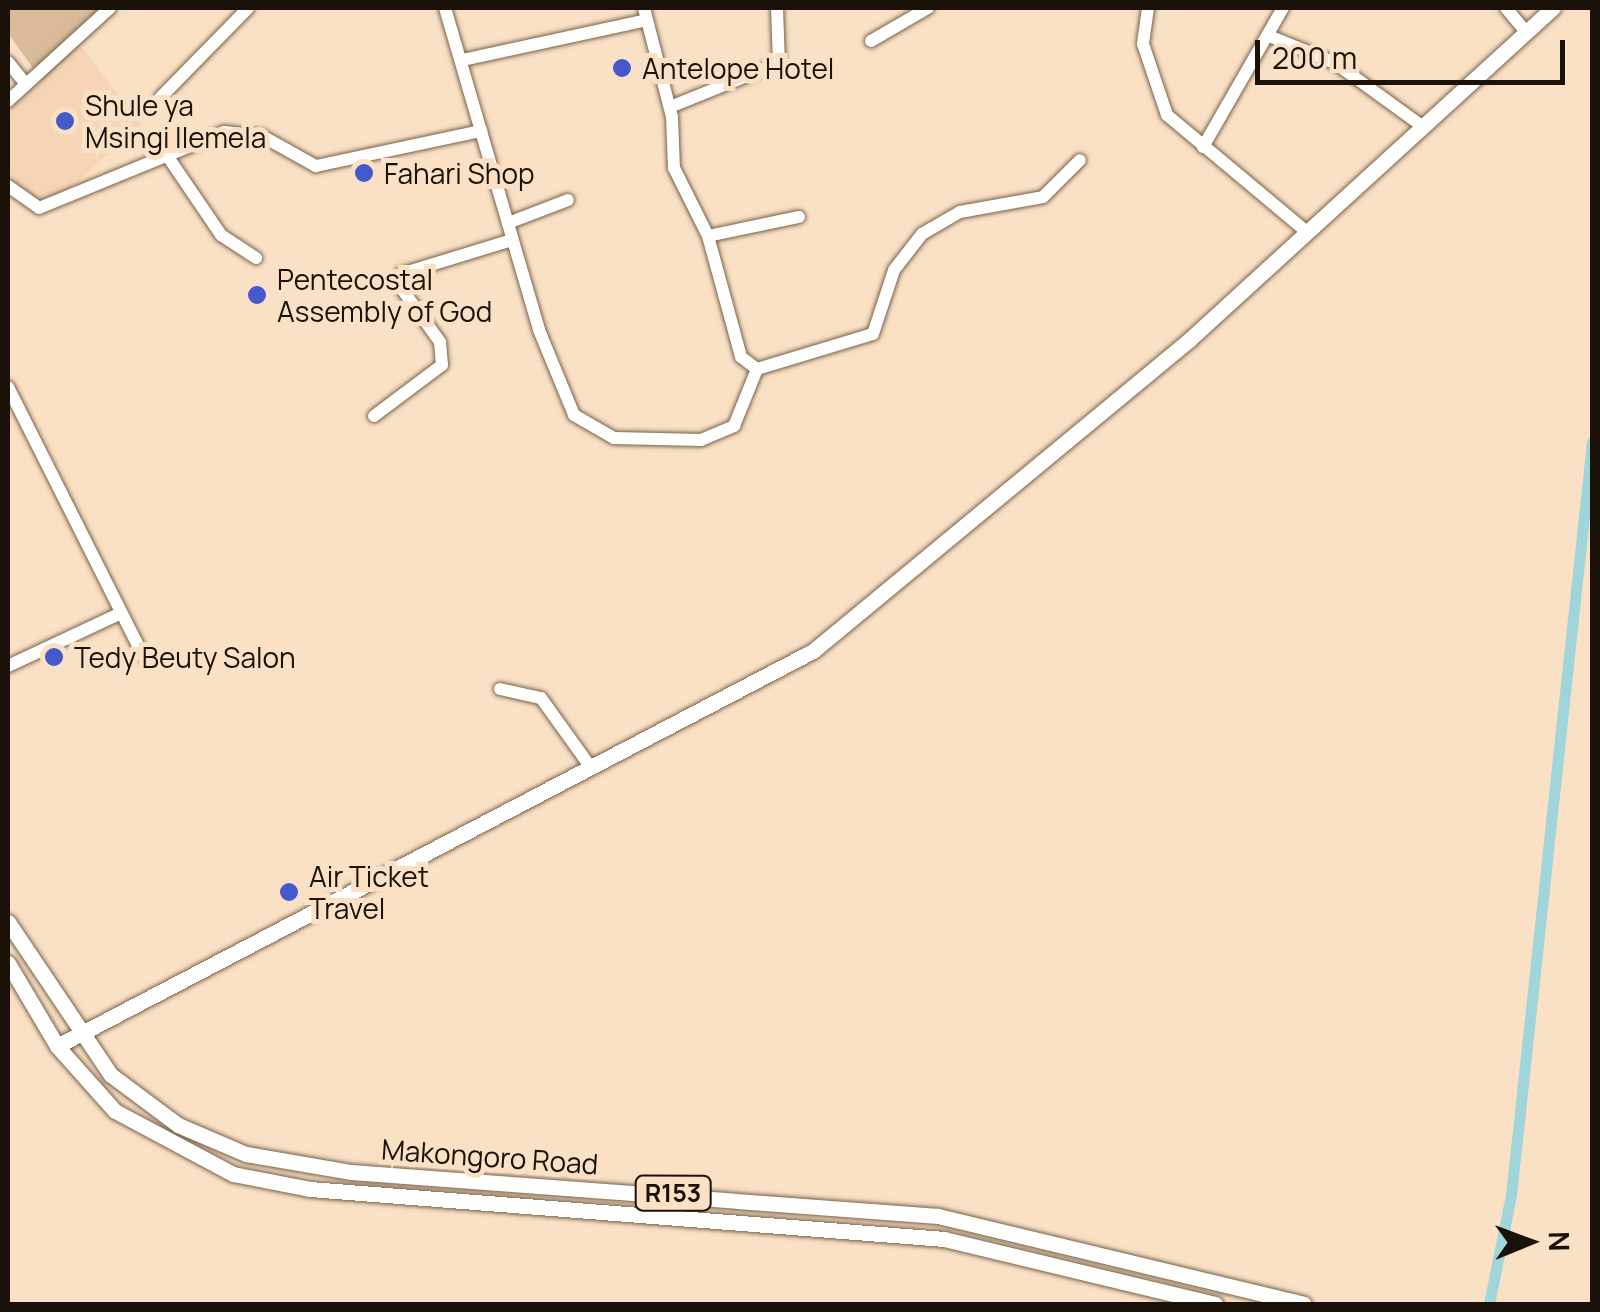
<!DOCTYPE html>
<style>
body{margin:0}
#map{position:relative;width:1600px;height:1312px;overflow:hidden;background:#fae0c5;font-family:Manrope,sans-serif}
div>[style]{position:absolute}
.built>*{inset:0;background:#f5d5b5}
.green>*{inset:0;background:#d9bb9b}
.canal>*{height:11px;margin:-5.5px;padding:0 5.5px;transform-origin:5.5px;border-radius:5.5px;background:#a0d6d9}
.roads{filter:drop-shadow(0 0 2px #78624a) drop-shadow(0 0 2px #78624a)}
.minor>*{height:12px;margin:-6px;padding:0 6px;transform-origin:6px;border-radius:6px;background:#fff}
.major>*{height:15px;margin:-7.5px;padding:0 7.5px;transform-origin:7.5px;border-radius:7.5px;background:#fff}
.dots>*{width:28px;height:28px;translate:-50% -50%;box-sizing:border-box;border:5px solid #fae0c5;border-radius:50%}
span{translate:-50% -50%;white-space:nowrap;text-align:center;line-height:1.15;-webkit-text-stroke:10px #fae0c5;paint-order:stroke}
.shield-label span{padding:2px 8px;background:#fae0c5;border:2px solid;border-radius:8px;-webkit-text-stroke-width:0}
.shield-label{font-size:25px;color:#1a1108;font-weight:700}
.poi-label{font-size:28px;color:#1a1108}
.left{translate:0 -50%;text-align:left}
.street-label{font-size:28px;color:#1a1108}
.frame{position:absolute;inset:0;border:10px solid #1a1108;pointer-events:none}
.north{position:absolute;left:1480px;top:1192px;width:100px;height:100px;-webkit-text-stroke:8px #fae0c5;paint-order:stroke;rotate:89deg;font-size:28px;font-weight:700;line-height:40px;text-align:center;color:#1a1108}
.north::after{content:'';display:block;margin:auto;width:35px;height:45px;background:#1a1108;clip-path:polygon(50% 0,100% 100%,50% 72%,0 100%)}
.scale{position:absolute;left:1255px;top:40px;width:310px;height:45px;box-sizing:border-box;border:5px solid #1a1108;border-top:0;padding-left:12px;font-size:30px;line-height:35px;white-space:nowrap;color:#1a1108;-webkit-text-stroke:8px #fae0c5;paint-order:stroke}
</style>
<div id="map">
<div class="built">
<div style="clip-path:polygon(79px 44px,142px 125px,40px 214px,8px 184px,8px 106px)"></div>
</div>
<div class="green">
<div style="clip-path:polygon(8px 8px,119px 8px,42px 81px,8px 33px)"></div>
</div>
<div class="canal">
<div style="left:1489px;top:1304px;width:111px;rotate:-78.6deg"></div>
<div style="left:1511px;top:1195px;width:757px;rotate:-83.86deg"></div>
</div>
<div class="roads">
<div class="minor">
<div style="left:445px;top:8px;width:335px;rotate:73.7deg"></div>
<div style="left:539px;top:330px;width:92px;rotate:67.6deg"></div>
<div style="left:574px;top:415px;width:46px;rotate:29.9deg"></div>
<div style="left:614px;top:438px;width:87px;rotate:1.3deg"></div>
<div style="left:701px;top:440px;width:36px;rotate:-23deg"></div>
<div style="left:734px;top:426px;width:61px;rotate:-68deg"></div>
<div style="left:644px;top:8px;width:113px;rotate:75.6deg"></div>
<div style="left:672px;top:117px;width:51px;rotate:87.8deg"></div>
<div style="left:674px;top:168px;width:76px;rotate:63.4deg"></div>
<div style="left:708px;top:236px;width:125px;rotate:74.7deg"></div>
<div style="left:741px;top:357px;width:20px;rotate:37deg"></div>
<div style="left:757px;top:369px;width:121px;rotate:-16.8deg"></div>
<div style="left:873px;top:334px;width:67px;rotate:-71.8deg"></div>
<div style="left:894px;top:270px;width:46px;rotate:-52.1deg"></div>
<div style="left:922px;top:234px;width:44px;rotate:-30.1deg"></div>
<div style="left:960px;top:212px;width:84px;rotate:-10.2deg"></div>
<div style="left:1043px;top:197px;width:52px;rotate:-45deg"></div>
<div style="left:1148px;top:8px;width:36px;rotate:98deg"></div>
<div style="left:1143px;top:44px;width:75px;rotate:71.3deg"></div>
<div style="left:1167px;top:115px;width:182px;rotate:39.9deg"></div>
<div style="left:1506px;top:8px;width:31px;rotate:50deg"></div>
<div style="left:1269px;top:36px;width:71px;rotate:22.2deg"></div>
<div style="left:1335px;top:63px;width:107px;rotate:35.9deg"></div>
<div style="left:871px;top:41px;width:66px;rotate:-30.1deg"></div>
<div style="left:462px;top:60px;width:189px;rotate:-12.2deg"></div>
<div style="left:8px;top:62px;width:27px;rotate:51deg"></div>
<div style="left:160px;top:98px;width:126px;rotate:-45.6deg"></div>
<div style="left:8px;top:101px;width:138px;rotate:-42.4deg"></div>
<div style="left:670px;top:107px;width:118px;rotate:-22deg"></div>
<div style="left:779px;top:63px;width:55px;rotate:-92.1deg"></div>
<div style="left:1203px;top:147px;width:160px;rotate:-60.1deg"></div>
<div style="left:164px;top:151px;width:102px;rotate:55.8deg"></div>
<div style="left:221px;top:235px;width:42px;rotate:33.3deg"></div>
<div style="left:8px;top:186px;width:38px;rotate:35deg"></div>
<div style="left:39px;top:208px;width:200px;rotate:-22.3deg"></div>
<div style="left:224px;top:132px;width:38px;rotate:6deg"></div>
<div style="left:262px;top:136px;width:62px;rotate:29.1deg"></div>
<div style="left:316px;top:166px;width:169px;rotate:-12deg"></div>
<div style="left:508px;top:223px;width:64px;rotate:-21deg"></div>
<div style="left:708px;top:236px;width:93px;rotate:-11.8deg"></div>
<div style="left:8px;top:387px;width:302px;rotate:63.3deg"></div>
<div style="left:374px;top:416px;width:85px;rotate:-36.9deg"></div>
<div style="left:442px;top:365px;width:23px;rotate:-95deg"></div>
<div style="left:440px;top:342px;width:65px;rotate:-125.6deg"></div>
<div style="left:402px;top:289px;width:15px;rotate:-94deg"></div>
<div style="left:401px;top:274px;width:116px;rotate:-17deg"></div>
<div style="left:8px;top:666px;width:125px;rotate:-25.1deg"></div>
<div style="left:500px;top:689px;width:42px;rotate:12.4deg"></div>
<div style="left:541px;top:698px;width:87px;rotate:54.3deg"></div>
</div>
<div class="major">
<div style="left:8px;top:922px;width:184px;rotate:56.1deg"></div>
<div style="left:111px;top:1075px;width:84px;rotate:36.7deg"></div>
<div style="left:178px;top:1125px;width:74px;rotate:23.1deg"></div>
<div style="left:246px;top:1154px;width:107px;rotate:9.7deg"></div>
<div style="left:351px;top:1172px;width:589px;rotate:4.29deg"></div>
<div style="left:938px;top:1216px;width:376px;rotate:13.5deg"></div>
<div style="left:8px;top:963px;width:96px;rotate:59.4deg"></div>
<div style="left:57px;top:1046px;width:87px;rotate:48.3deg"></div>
<div style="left:115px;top:1111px;width:134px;rotate:28.1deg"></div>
<div style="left:233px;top:1174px;width:78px;rotate:11deg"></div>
<div style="left:310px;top:1189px;width:636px;rotate:4.51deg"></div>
<div style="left:944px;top:1239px;width:279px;rotate:13.5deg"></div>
<div style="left:57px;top:1046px;width:853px;rotate:-27.59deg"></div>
<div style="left:813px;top:651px;width:488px;rotate:-39.6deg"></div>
<div style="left:1189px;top:340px;width:493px;rotate:-42.4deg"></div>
</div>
</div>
<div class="dots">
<div style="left:622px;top:68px;background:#4559cd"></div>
<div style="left:65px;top:121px;background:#4559cd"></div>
<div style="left:364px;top:173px;background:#4559cd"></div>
<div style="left:257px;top:295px;background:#4559cd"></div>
<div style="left:54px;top:657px;background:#4559cd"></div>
<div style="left:289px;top:892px;background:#4559cd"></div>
</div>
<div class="shield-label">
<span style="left:673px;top:1193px">R153</span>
</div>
<div class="poi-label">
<span class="left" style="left:642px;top:68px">Antelope Hotel</span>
<span class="left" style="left:85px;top:121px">Shule ya<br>Msingi Ilemela</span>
<span class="left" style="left:384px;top:173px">Fahari Shop</span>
<span class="left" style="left:277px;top:295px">Pentecostal<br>Assembly of God</span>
<span class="left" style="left:74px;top:657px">Tedy Beuty Salon</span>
<span class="left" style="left:309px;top:892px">Air Ticket<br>Travel</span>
</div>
<div class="street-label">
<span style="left:490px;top:1156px;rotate:4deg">Makongoro Road</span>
</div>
<div class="frame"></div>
<div class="north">N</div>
<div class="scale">200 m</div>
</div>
